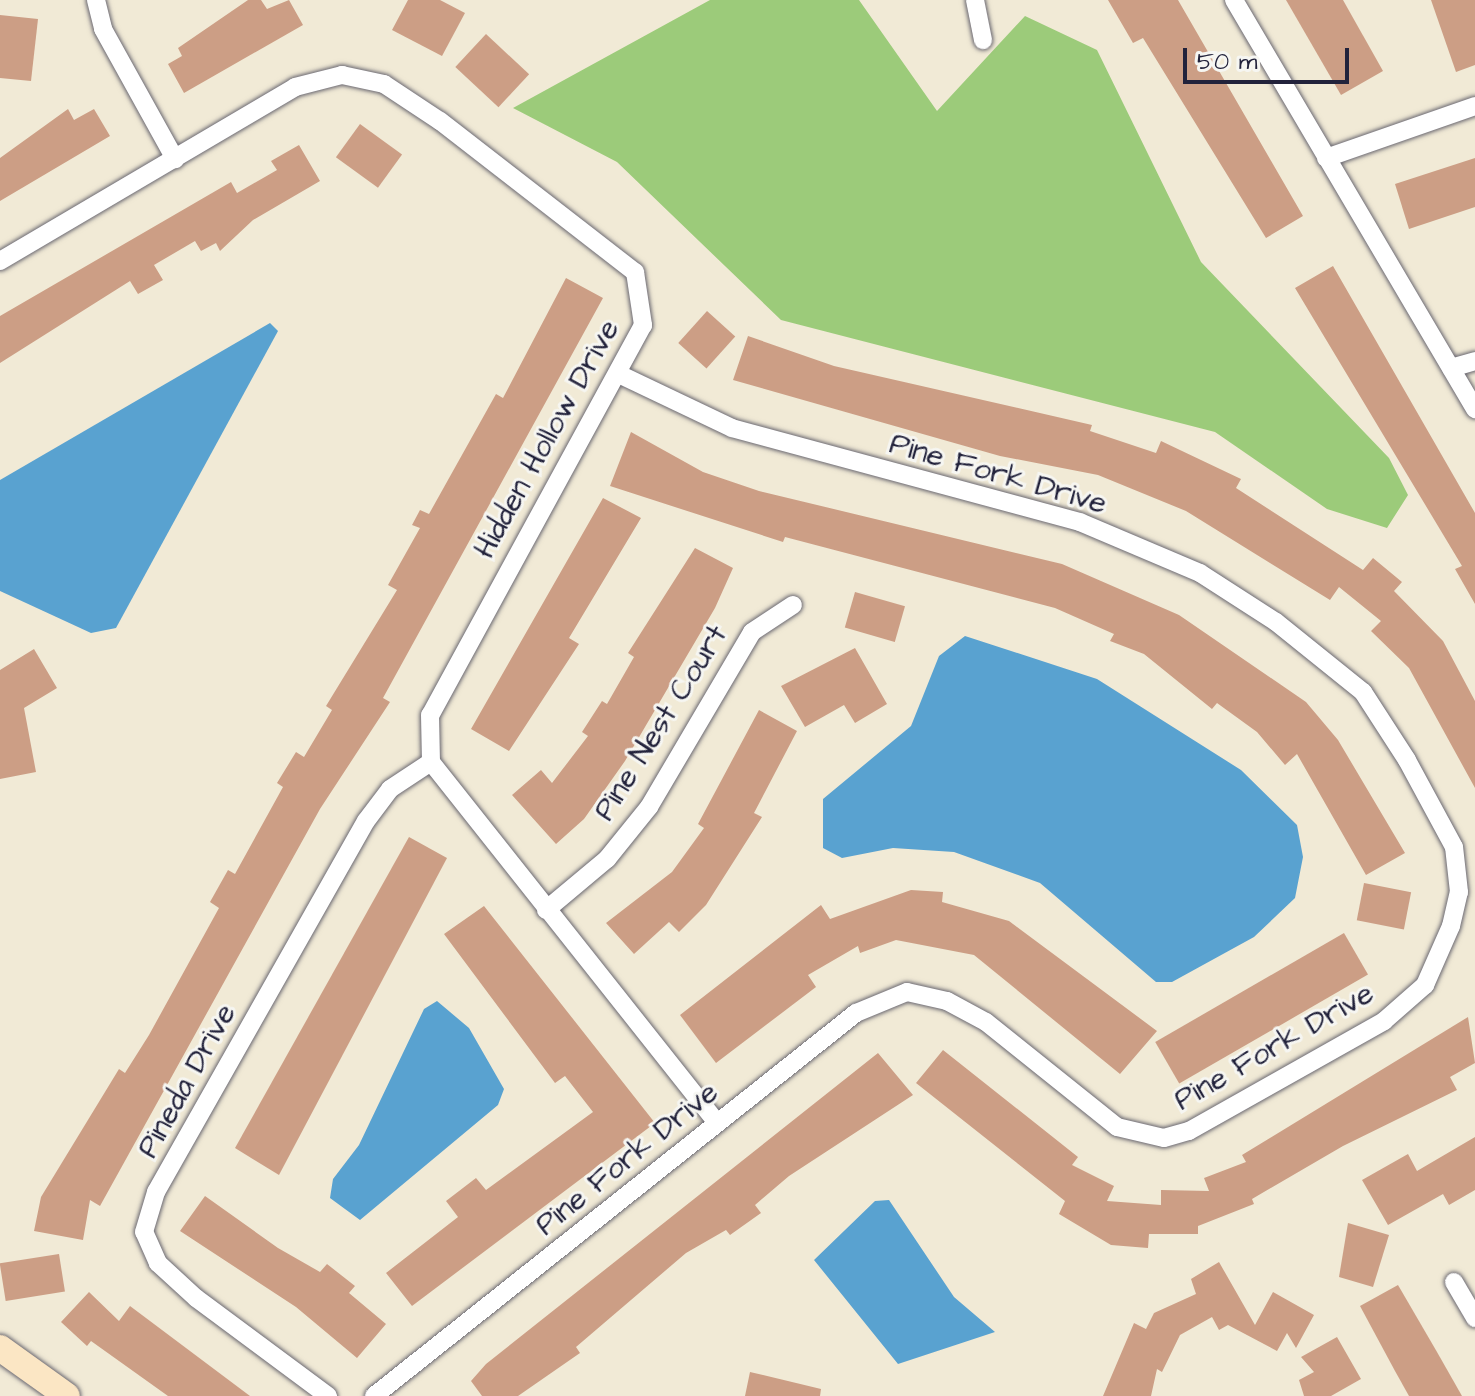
<!DOCTYPE html>
<style>
body{margin:0}
#map{position:relative;width:1475px;height:1396px;overflow:hidden;background:#f1ead6;font-family:"Architects Daughter",sans-serif}
div>[style]{position:absolute}
.green>*{inset:0;background:#9ccb7a}
.water>*{inset:0;background:#59a2d0}
.building>*{inset:0;background:#cc9e85;transform-origin:0 0}
.roads{filter:drop-shadow(0 0 2px #6a6871) drop-shadow(0 0 2px #6a6871)}
.street>*{height:18px;margin:-9px;padding:0 9px;transform-origin:9px;border-radius:9px;background:#fff}
.secondary>*{height:26px;margin:-13px;padding:0 13px;transform-origin:13px;border-radius:13px;background:#fbe6c4}
span{translate:-50% -50%;white-space:nowrap;text-align:center;line-height:1.15;-webkit-text-stroke:6px #f6f6f2;paint-order:stroke}
.street-label{font-size:30px;color:#22223b}
.scale{position:absolute;left:1183px;top:48px;width:166px;height:36px;box-sizing:border-box;border:4px solid #22223b;border-top:0;padding-left:10px;font-size:24px;line-height:28px;white-space:nowrap;color:#22223b;-webkit-text-stroke:6px #f6f6f2;paint-order:stroke}
</style>
<div id="map">
<div class="green">
<div style="clip-path:polygon(710px 0,859px 0,937px 111px,1025px 16px,1097px 50px,1201px 262px,1389px 458px,1408px 495px,1387px 528px,1327px 509px,1215px 432px,781px 320px,617px 162px,513px 108px)"></div>
</div>
<div class="water">
<div style="clip-path:polygon(270px 323px,278px 331px,116px 628px,91px 633px,0 591px,0 480px)"></div>
<div style="clip-path:polygon(965px 636px,1097px 679px,1241px 770px,1297px 825px,1303px 857px,1295px 898px,1254px 937px,1172px 982px,1156px 982px,1040px 883px,954px 852px,893px 848px,842px 858px,823px 848px,823px 799px,911px 726px,939px 656px)"></div>
<div style="clip-path:polygon(437px 1001px,469px 1028px,504px 1089px,498px 1105px,360px 1220px,330px 1198px,333px 1179px,359px 1145px,424px 1009px)"></div>
<div style="clip-path:polygon(889px 1200px,954px 1297px,995px 1332px,898px 1364px,814px 1260px,875px 1201px)"></div>
</div>
<div class="building">
<div style="clip-path:polygon(248px 0,261px 0,267px 9px,289px 0,303px 25px,184px 93px,168px 64px,182px 56px,178px 48px)"></div>
<div style="clip-path:polygon(408px 0,440px 0,465px 13px,442px 56px,392px 30px)"></div>
<div style="clip-path:polygon(1108px 0,1178px 0,1303px 216px,1266px 238px,1143px 38px,1133px 43px)"></div>
<div style="clip-path:polygon(1286px 0,1343px 0,1383px 71px,1341px 95px)"></div>
<div style="clip-path:polygon(1431px 0,1475px 0,1475px 65px,1456px 72px)"></div>
<div style="clip-path:polygon(0 15px,38px 19px,31px 81px,0 78px)"></div>
<div style="left:486px;top:34px;width:59px;height:45px;rotate:43deg"></div>
<div style="clip-path:polygon(68px 109px,74px 120px,94px 109px,110px 136px,0 201px,0 158px)"></div>
<div style="left:360px;top:124px;width:52px;height:41px;rotate:36deg"></div>
<div style="clip-path:polygon(299px 145px,320px 181px,253px 220px,220px 251px,216px 243px,201px 251px,195px 241px,154px 265px,163px 280px,138px 294px,130px 281px,0 363px,0 316px,231px 182px,237px 193px,277px 170px,271px 161px)"></div>
<div style="clip-path:polygon(1475px 158px,1475px 207px,1409px 229px,1395px 184px)"></div>
<div style="clip-path:polygon(1333px 266px,1475px 513px,1475px 604px,1455px 569px,1462px 566px,1295px 288px)"></div>
<div style="clip-path:polygon(566px 278px,603px 298px,383px 698px,390px 702px,320px 809px,100px 1206px,90px 1200px,83px 1240px,34px 1231px,41px 1197px,119px 1069px,125px 1073px,149px 1035px,219px 908px,210px 902px,228px 870px,235px 874px,283px 787px,277px 783px,296px 752px,304px 757px,332px 710px,326px 706px,397px 590px,388px 585px,420px 528px,412px 525px,420px 510px,429px 514px,496px 394px,503px 398px)"></div>
<div style="left:707px;top:311px;width:38px;height:43px;rotate:42deg"></div>
<div style="clip-path:polygon(748px 336px,834px 366px,1092px 425px,1090px 431px,1156px 453px,1161px 441px,1241px 479px,1236px 488px,1363px 570px,1373px 558px,1402px 582px,1394px 591px,1443px 641px,1475px 701px,1475px 788px,1409px 668px,1371px 631px,1381px 621px,1339px 587px,1330px 600px,1186px 511px,1098px 475px,1000px 456px,733px 380px)"></div>
<div style="clip-path:polygon(631px 432px,703px 472px,759px 491px,1062px 564px,1179px 615px,1306px 702px,1338px 740px,1405px 853px,1366px 875px,1297px 754px,1285px 765px,1257px 732px,1217px 703px,1212px 709px,1144px 654px,1110px 641px,1114px 634px,1055px 608px,785px 537px,783px 542px,610px 486px)"></div>
<div style="clip-path:polygon(603px 498px,641px 518px,569px 638px,579px 644px,509px 751px,471px 729px)"></div>
<div style="clip-path:polygon(695px 548px,733px 568px,715px 608px,625px 761px,584px 819px,556px 844px,512px 795px,541px 770px,552px 783px,588px 736px,582px 732px,602px 701px,607px 704px,634px 657px,628px 653px)"></div>
<div style="left:855px;top:592px;width:52px;height:37px;rotate:16deg"></div>
<div style="clip-path:polygon(855px 648px,887px 704px,855px 723px,844px 705px,805px 727px,781px 686px)"></div>
<div style="clip-path:polygon(34px 649px,57px 688px,24px 708px,36px 772px,0 779px,0 670px)"></div>
<div style="clip-path:polygon(759px 710px,797px 731px,754px 813px,762px 817px,706px 905px,679px 932px,669px 922px,634px 954px,606px 923px,672px 872px,704px 828px,698px 824px)"></div>
<div style="clip-path:polygon(409px 837px,447px 858px,279px 1175px,235px 1148px)"></div>
<div style="left:1364px;top:883px;width:48px;height:38px;rotate:11deg"></div>
<div style="clip-path:polygon(911px 890px,943px 892px,942px 902px,1009px 921px,1157px 1031px,1120px 1074px,974px 955px,896px 940px,860px 953px,858px 946px,808px 975px,816px 987px,716px 1063px,680px 1015px,821px 905px,830px 919px)"></div>
<div style="clip-path:polygon(484px 906px,655px 1123px,412px 1306px,386px 1273px,458px 1217px,446px 1201px,476px 1178px,486px 1190px,593px 1112px,565px 1076px,555px 1083px,444px 934px)"></div>
<div style="left:1344px;top:933px;width:48px;height:218px;rotate:60deg"></div>
<div style="clip-path:polygon(1468px 1017px,1475px 1063px,1450px 1077px,1457px 1090px,1343px 1146px,1252px 1199px,1254px 1204px,1198px 1226px,1198px 1234px,1149px 1234px,1148px 1248px,1111px 1245px,1059px 1214px,1065px 1201px,916px 1083px,943px 1050px,1078px 1157px,1072px 1165px,1114px 1186px,1107px 1201px,1161px 1205px,1161px 1190px,1209px 1191px,1204px 1178px,1246px 1162px,1242px 1155px)"></div>
<div style="clip-path:polygon(878px 1053px,913px 1095px,789px 1176px,755px 1205px,761px 1213px,730px 1235px,726px 1230px,686px 1253px,576px 1347px,580px 1353px,518px 1396px,482px 1396px,471px 1381px,486px 1364px)"></div>
<div style="clip-path:polygon(1475px 1137px,1475px 1190px,1449px 1205px,1443px 1194px,1388px 1225px,1362px 1180px,1408px 1154px,1417px 1171px)"></div>
<div style="clip-path:polygon(205px 1196px,278px 1248px,320px 1272px,327px 1264px,355px 1286px,349px 1293px,386px 1324px,357px 1358px,296px 1307px,180px 1231px)"></div>
<div style="clip-path:polygon(1348px 1223px,1389px 1235px,1373px 1287px,1339px 1277px)"></div>
<div style="left:59px;top:1254px;width:38px;height:60px;rotate:81deg"></div>
<div style="clip-path:polygon(1219px 1262px,1255px 1325px,1273px 1292px,1314px 1315px,1296px 1348px,1287px 1333px,1277px 1351px,1228px 1325px,1219px 1330px,1212px 1317px,1180px 1335px,1162px 1372px,1157px 1369px,1151px 1396px,1103px 1396px,1134px 1323px,1146px 1329px,1154px 1313px,1196px 1294px,1191px 1279px)"></div>
<div style="clip-path:polygon(1398px 1285px,1437px 1352px,1462px 1396px,1409px 1396px,1395px 1371px,1360px 1306px)"></div>
<div style="clip-path:polygon(89px 1292px,119px 1321px,130px 1306px,250px 1396px,168px 1396px,91px 1341px,87px 1346px,61px 1322px)"></div>
<div style="clip-path:polygon(1337px 1337px,1361px 1379px,1331px 1396px,1304px 1396px,1299px 1380px,1314px 1372px,1301px 1357px)"></div>
<div style="clip-path:polygon(750px 1372px,821px 1389px,820px 1396px,745px 1396px)"></div>
</div>
<div class="roads">
<div class="street">
<div style="left:96px;top:0;width:30px;rotate:76deg"></div>
<div style="left:103px;top:29px;width:149px;rotate:61deg"></div>
<div style="left:975px;top:0;width:41px;rotate:78.7deg"></div>
<div style="left:1234px;top:0;width:475px;rotate:59.5deg"></div>
<div style="left:1326px;top:158px;width:158px;rotate:-19.2deg"></div>
<div style="left:0;top:261px;width:342px;rotate:-30.5deg"></div>
<div style="left:295px;top:87px;width:49px;rotate:-14.3deg"></div>
<div style="left:342px;top:75px;width:43px;rotate:12.1deg"></div>
<div style="left:384px;top:84px;width:67px;rotate:33.5deg"></div>
<div style="left:440px;top:121px;width:247px;rotate:37.8deg"></div>
<div style="left:635px;top:272px;width:54px;rotate:81.4deg"></div>
<div style="left:643px;top:325px;width:444px;rotate:118.6deg"></div>
<div style="left:430px;top:715px;width:47px;rotate:88.8deg"></div>
<div style="left:431px;top:762px;width:459px;rotate:51.6deg"></div>
<div style="left:1451px;top:368px;width:25px;rotate:-16deg"></div>
<div style="left:546px;top:910px;width:80px;rotate:-39.9deg"></div>
<div style="left:607px;top:859px;width:67px;rotate:-51.1deg"></div>
<div style="left:649px;top:807px;width:203px;rotate:-59.5deg"></div>
<div style="left:752px;top:632px;width:49px;rotate:-33.4deg"></div>
<div style="left:1454px;top:1282px;width:42px;rotate:59.7deg"></div>
<div style="left:328px;top:1396px;width:164px;rotate:-143.4deg"></div>
<div style="left:196px;top:1298px;width:52px;rotate:-137.4deg"></div>
<div style="left:158px;top:1263px;width:34px;rotate:-114deg"></div>
<div style="left:144px;top:1232px;width:42px;rotate:-73.3deg"></div>
<div style="left:156px;top:1192px;width:426px;rotate:-60.5deg"></div>
<div style="left:366px;top:821px;width:40px;rotate:-53deg"></div>
<div style="left:390px;top:789px;width:49px;rotate:-33.4deg"></div>
<div style="left:374px;top:1396px;width:616px;rotate:-38.47deg"></div>
<div style="left:856px;top:1013px;width:55px;rotate:-22.4deg"></div>
<div style="left:907px;top:992px;width:41px;rotate:12.7deg"></div>
<div style="left:947px;top:1001px;width:44px;rotate:28.3deg"></div>
<div style="left:986px;top:1022px;width:168px;rotate:38.7deg"></div>
<div style="left:1117px;top:1127px;width:48px;rotate:13.2deg"></div>
<div style="left:1164px;top:1138px;width:26px;rotate:-16deg"></div>
<div style="left:1189px;top:1131px;width:224px;rotate:-29.4deg"></div>
<div style="left:1384px;top:1021px;width:55px;rotate:-41.3deg"></div>
<div style="left:1425px;top:985px;width:64px;rotate:-66.2deg"></div>
<div style="left:1451px;top:926px;width:35px;rotate:-77deg"></div>
<div style="left:1459px;top:892px;width:45px;rotate:-96.3deg"></div>
<div style="left:1454px;top:847px;width:99px;rotate:-118.4deg"></div>
<div style="left:1407px;top:760px;width:81px;rotate:-122.9deg"></div>
<div style="left:1363px;top:692px;width:112px;rotate:-141.2deg"></div>
<div style="left:1276px;top:622px;width:90px;rotate:-147.2deg"></div>
<div style="left:1200px;top:573px;width:130px;rotate:-157deg"></div>
<div style="left:1080px;top:522px;width:360px;rotate:-164.9deg"></div>
<div style="left:732px;top:428px;width:125px;rotate:-154.5deg"></div>
</div>
<div class="secondary">
<div style="left:0;top:1348px;width:82px;rotate:35.6deg"></div>
</div>
</div>
<div class="street-label">
<span style="left:547px;top:439px;rotate:-61deg">Hidden Hollow Drive</span>
<span style="left:998px;top:474px;rotate:16deg">Pine Fork Drive</span>
<span style="left:661px;top:723px;rotate:-58deg">Pine Nest Court</span>
<span style="left:1274px;top:1047px;rotate:-30deg">Pine Fork Drive</span>
<span style="left:187px;top:1081px;rotate:-61deg">Pineda Drive</span>
<span style="left:627px;top:1159px;rotate:-39deg">Pine Fork Drive</span>
</div>
<div class="scale">50 m</div>
</div>
